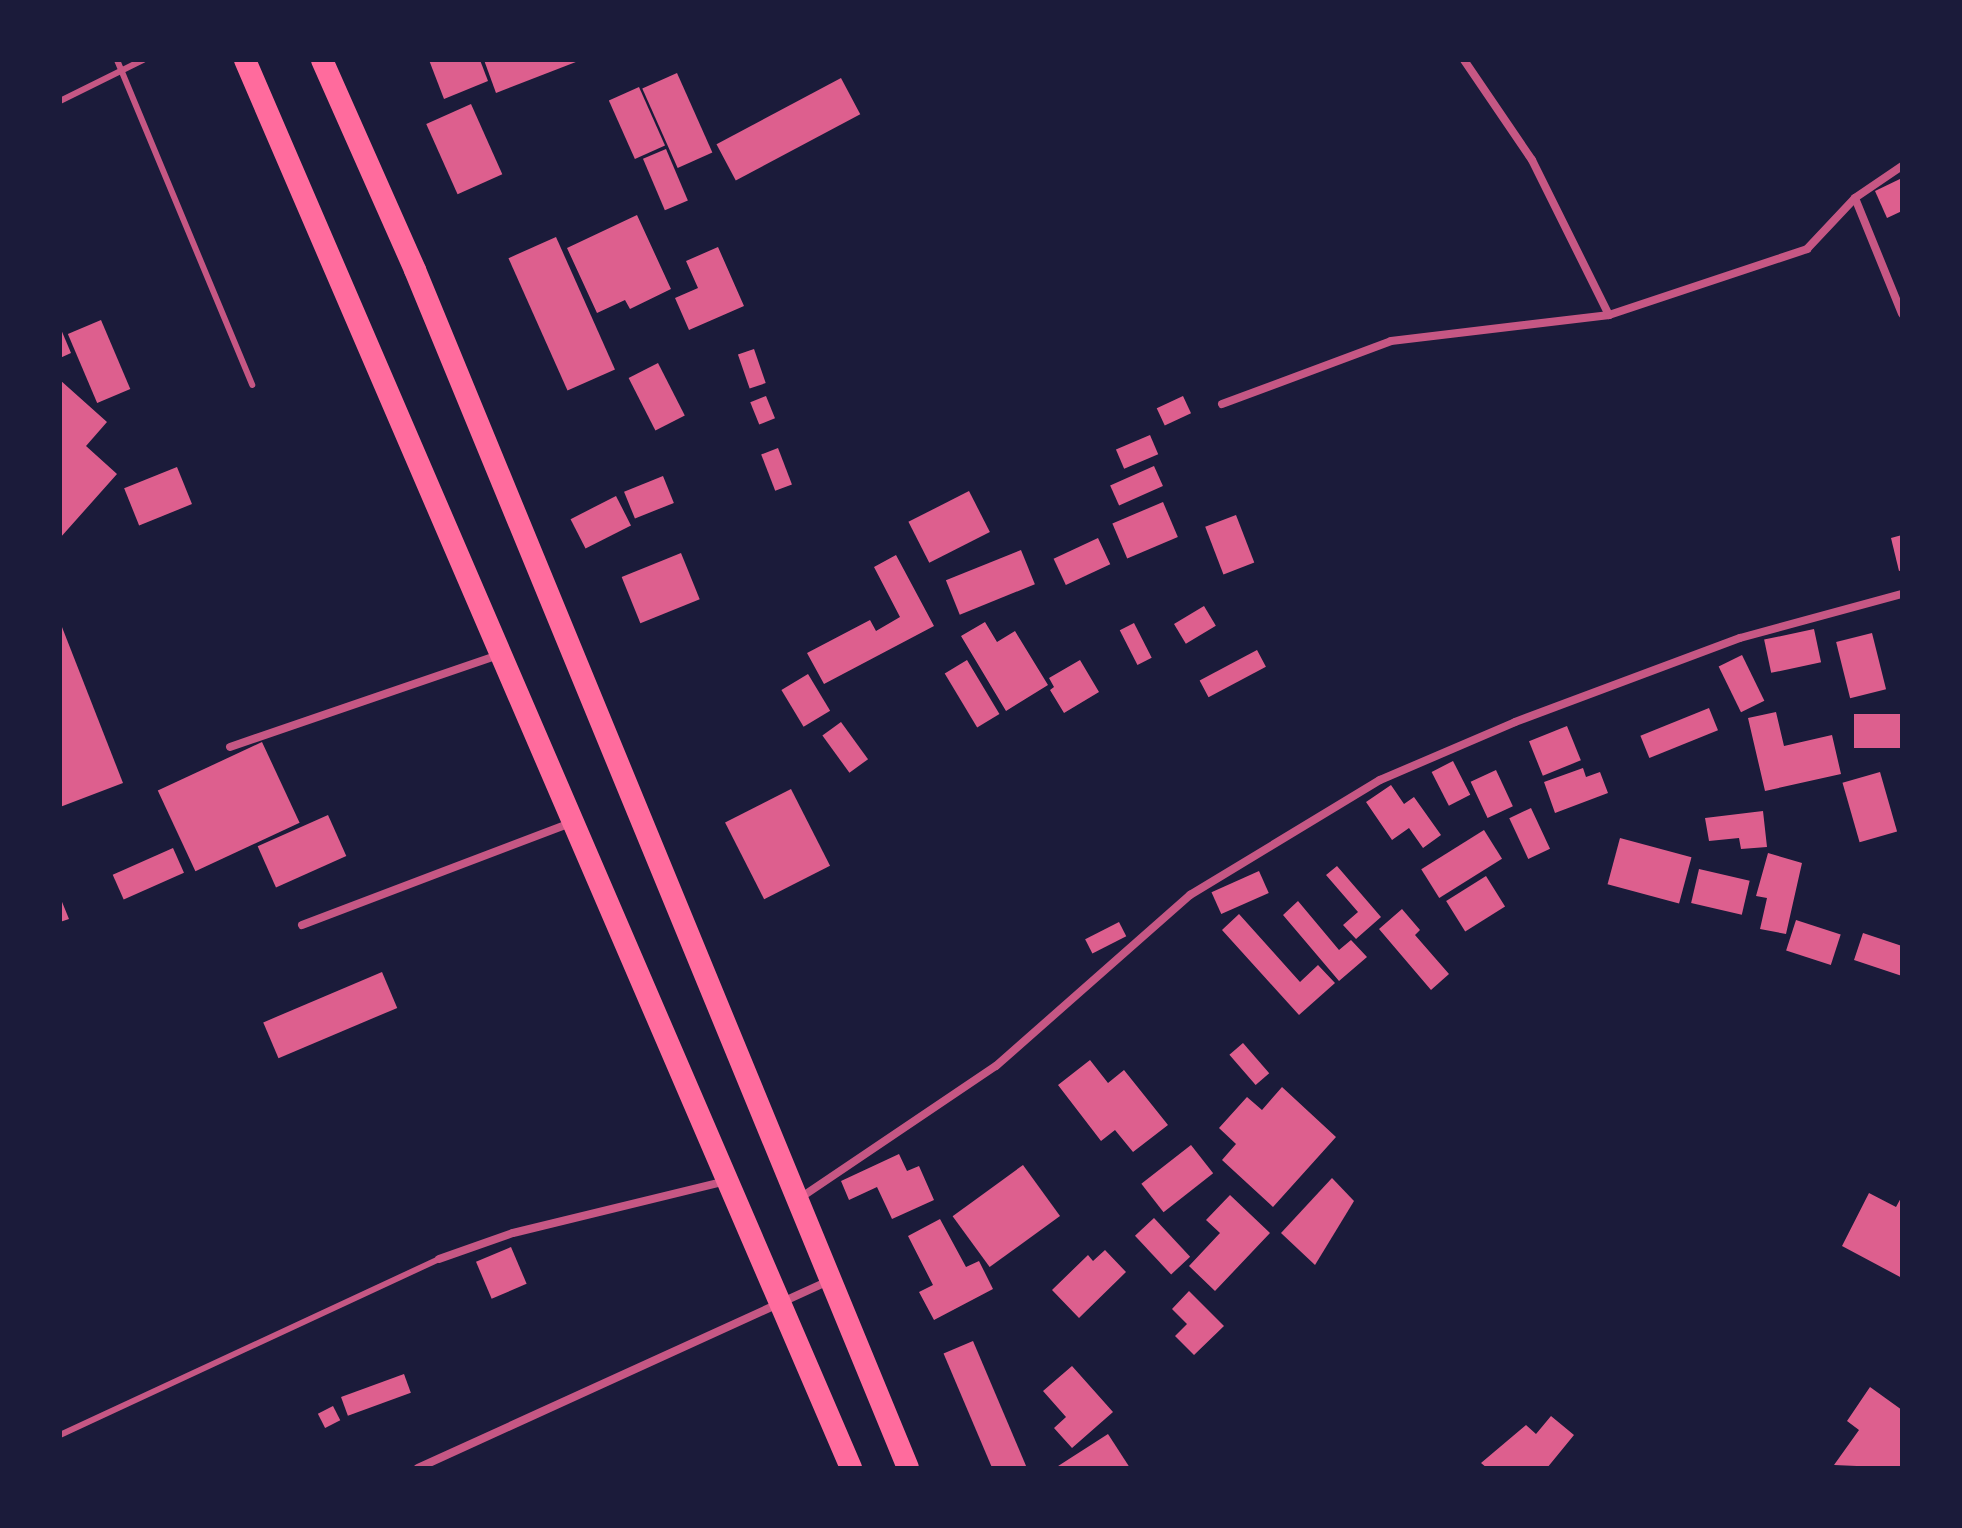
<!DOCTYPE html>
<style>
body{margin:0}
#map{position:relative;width:1962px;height:1528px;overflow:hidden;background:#1b1b3a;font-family:"IBM Plex Sans",sans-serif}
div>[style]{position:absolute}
.building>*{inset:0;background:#dd5f8e;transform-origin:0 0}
.service>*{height:6px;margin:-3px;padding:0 3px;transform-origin:3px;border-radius:3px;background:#c65784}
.minor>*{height:8px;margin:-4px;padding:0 4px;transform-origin:4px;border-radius:4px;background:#c65784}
.trunk>*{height:22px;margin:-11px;padding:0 11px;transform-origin:11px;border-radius:11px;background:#ff6b9d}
span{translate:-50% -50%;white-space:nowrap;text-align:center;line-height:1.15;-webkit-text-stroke:8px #1b1b3a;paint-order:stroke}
.frame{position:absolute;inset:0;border:62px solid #1b1b3a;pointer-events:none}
</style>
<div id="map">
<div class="building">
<div style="clip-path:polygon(429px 60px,480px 60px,488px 81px,444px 99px)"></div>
<div style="clip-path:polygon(484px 60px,581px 60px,496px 93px)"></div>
<div style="left:677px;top:73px;width:87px;height:38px;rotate:66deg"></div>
<div style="left:841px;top:78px;width:41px;height:141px;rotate:62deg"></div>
<div style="left:639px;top:87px;width:64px;height:33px;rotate:66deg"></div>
<div style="left:471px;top:104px;width:77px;height:49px;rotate:66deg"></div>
<div style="left:666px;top:149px;width:56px;height:25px;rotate:67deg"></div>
<div style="clip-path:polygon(1902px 178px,1902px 211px,1887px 218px,1875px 191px)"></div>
<div style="clip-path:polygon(637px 215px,671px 289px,630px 309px,625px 300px,597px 313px,567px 248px)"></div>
<div style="left:556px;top:237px;width:145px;height:52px;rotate:66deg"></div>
<div style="clip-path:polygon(718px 247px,744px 306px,689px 330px,675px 298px,698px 288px,686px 261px)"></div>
<div style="left:101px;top:320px;width:75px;height:36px;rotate:67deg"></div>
<div style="clip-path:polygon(60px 327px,71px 353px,60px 358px)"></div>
<div style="left:754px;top:349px;width:36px;height:17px;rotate:71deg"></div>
<div style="left:658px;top:363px;width:59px;height:33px;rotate:63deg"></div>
<div style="clip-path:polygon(60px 380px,107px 422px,86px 446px,117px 474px,60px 538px)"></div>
<div style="left:766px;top:396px;width:24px;height:17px;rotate:68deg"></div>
<div style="left:1183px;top:396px;width:19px;height:29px;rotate:65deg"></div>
<div style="left:1150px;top:435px;width:21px;height:37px;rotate:67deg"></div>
<div style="left:778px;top:448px;width:39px;height:18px;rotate:69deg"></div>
<div style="left:1154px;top:466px;width:22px;height:48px;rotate:66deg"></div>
<div style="left:177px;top:467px;width:40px;height:57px;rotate:68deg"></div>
<div style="left:663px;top:476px;width:29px;height:42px;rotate:68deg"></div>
<div style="left:969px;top:491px;width:46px;height:68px;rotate:63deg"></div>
<div style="left:616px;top:496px;width:33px;height:51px;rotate:63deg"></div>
<div style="left:1163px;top:502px;width:38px;height:55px;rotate:67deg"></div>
<div style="left:1236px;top:515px;width:51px;height:33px;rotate:69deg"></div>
<div style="clip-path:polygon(1902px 535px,1902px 570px,1899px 571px,1891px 538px)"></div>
<div style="left:1098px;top:538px;width:29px;height:49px;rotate:65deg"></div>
<div style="left:1021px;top:550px;width:37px;height:81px;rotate:68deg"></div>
<div style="left:681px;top:553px;width:50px;height:64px;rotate:68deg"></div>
<div style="clip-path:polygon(896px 555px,934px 626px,824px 684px,807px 653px,870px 620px,876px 631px,900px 617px,874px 567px)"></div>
<div style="left:1204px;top:606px;width:23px;height:35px;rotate:59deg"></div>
<div style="clip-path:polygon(60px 622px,123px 783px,60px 807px)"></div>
<div style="clip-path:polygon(985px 622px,997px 642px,1015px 631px,1048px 685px,1006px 711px,961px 636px)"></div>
<div style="left:1134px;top:623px;width:39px;height:16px;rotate:63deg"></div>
<div style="left:1814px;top:629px;width:34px;height:51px;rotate:78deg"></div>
<div style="left:1872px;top:633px;width:58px;height:37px;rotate:76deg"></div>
<div style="left:1257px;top:650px;width:19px;height:65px;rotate:62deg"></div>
<div style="left:1742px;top:655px;width:51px;height:26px;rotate:64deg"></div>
<div style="left:967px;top:660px;width:63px;height:26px;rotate:59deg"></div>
<div style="clip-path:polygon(1080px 660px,1099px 692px,1064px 713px,1050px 690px,1054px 687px,1049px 678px)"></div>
<div style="left:808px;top:674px;width:43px;height:31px;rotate:59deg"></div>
<div style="left:1709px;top:708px;width:24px;height:74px;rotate:68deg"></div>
<div style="clip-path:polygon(1776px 712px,1784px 746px,1832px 735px,1841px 774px,1765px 791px,1748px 718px)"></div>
<div style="left:1902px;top:714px;width:34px;height:48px;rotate:90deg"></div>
<div style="left:841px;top:722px;width:46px;height:23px;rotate:54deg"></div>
<div style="left:1567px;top:726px;width:37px;height:41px;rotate:68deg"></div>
<div style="left:262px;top:742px;width:89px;height:115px;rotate:65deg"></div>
<div style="left:1453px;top:761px;width:38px;height:24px;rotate:63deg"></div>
<div style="clip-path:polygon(1583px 768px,1586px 777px,1600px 772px,1608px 793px,1555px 813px,1544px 782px)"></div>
<div style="left:1496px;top:770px;width:40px;height:28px;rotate:65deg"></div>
<div style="left:1880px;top:772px;width:62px;height:39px;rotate:74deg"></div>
<div style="clip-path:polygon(1391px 785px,1404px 804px,1414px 797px,1441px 835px,1423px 848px,1409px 828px,1392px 840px,1366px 802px)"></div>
<div style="left:791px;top:789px;width:86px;height:74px;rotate:63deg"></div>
<div style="left:1531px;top:808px;width:45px;height:24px;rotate:65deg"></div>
<div style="clip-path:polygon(1763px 811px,1767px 847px,1741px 849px,1739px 838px,1709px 841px,1705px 818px)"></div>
<div style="left:328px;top:815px;width:45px;height:77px;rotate:66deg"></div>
<div style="left:1484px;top:830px;width:34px;height:74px;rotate:58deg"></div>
<div style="left:1620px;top:838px;width:74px;height:48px;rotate:15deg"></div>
<div style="left:173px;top:848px;width:27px;height:66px;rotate:66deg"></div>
<div style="clip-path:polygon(1768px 853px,1802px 863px,1786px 934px,1760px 929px,1767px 898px,1756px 896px)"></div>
<div style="clip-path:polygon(1337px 866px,1381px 917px,1356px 939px,1343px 925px,1358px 912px,1326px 875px)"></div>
<div style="left:1699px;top:869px;width:52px;height:35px;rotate:13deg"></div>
<div style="left:1259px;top:871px;width:24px;height:52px;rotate:66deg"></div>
<div style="left:1486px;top:876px;width:36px;height:47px;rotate:58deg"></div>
<div style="clip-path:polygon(60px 897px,69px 919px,60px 922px)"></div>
<div style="clip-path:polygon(1298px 901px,1339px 950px,1351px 940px,1367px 957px,1339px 981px,1283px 915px)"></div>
<div style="clip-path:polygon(1402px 909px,1420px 930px,1415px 935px,1449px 974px,1431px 990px,1379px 929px)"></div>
<div style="clip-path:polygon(1239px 914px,1300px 982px,1318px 965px,1335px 983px,1299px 1015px,1222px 930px)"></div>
<div style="left:1796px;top:920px;width:47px;height:32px;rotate:18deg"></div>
<div style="left:1119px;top:922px;width:16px;height:38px;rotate:63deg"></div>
<div style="clip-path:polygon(1863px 933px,1902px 946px,1902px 976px,1854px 960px)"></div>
<div style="left:382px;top:972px;width:39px;height:129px;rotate:67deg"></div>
<div style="left:1243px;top:1043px;width:40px;height:18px;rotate:49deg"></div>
<div style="clip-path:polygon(1090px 1060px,1108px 1083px,1124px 1070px,1168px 1125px,1133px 1152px,1115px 1130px,1101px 1141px,1058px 1085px)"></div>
<div style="clip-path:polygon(1282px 1087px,1336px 1137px,1273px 1207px,1222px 1160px,1236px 1144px,1219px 1128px,1247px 1097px,1262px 1110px)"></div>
<div style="left:1191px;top:1145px;width:36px;height:63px;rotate:52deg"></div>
<div style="clip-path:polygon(899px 1154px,907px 1171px,919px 1166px,934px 1200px,892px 1219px,877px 1187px,849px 1200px,841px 1181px)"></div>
<div style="left:1023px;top:1165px;width:63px;height:87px;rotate:54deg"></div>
<div style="clip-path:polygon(1332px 1178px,1354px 1201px,1315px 1265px,1281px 1233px)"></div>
<div style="clip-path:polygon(1869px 1193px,1896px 1207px,1902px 1196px,1902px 1278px,1842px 1246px)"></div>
<div style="clip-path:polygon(1230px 1195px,1270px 1233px,1215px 1291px,1189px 1266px,1220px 1233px,1206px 1220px)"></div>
<div style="left:1154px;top:1218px;width:53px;height:26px;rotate:47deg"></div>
<div style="clip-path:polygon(940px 1219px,966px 1267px,979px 1261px,993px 1289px,934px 1320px,919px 1292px,933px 1285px,908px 1236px)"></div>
<div style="left:511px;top:1247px;width:40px;height:38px;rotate:67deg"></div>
<div style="clip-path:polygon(1105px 1250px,1126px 1272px,1079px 1318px,1052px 1290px,1088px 1255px,1093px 1261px)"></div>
<div style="clip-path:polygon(1189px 1291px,1224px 1326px,1194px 1355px,1175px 1336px,1187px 1324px,1172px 1309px)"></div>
<div style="left:973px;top:1341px;width:138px;height:32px;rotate:67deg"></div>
<div style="clip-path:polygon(1072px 1366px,1113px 1412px,1072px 1448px,1054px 1428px,1066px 1417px,1043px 1391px)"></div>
<div style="left:404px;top:1374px;width:20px;height:67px;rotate:70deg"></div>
<div style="clip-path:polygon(1870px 1387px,1902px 1410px,1902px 1468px,1834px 1465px,1859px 1430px,1847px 1421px)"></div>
<div style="left:333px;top:1406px;width:16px;height:17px;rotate:63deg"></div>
<div style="clip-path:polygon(1551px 1416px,1574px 1435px,1547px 1468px,1487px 1468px,1481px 1463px,1526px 1425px,1536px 1434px)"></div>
<div style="clip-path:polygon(1108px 1434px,1130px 1468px,1055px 1468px)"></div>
</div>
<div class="service">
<div style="left:117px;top:60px;width:352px;rotate:67.4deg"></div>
<div style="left:60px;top:101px;width:93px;rotate:-26.3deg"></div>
<div style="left:60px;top:1435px;width:418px;rotate:-24.9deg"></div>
</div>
<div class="minor">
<div style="left:1464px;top:60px;width:121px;rotate:55.8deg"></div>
<div style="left:1532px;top:160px;width:173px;rotate:63.6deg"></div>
<div style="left:1902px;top:166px;width:57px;rotate:145.8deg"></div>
<div style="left:1855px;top:198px;width:125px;rotate:67.9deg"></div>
<div style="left:1222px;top:404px;width:180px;rotate:-20.4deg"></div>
<div style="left:1391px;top:341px;width:220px;rotate:-6.8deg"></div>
<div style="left:1609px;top:315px;width:209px;rotate:-18.4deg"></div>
<div style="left:1807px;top:249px;width:70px;rotate:-46.7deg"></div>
<div style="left:230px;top:747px;width:283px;rotate:-18.9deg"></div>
<div style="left:302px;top:925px;width:288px;rotate:-20.8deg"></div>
<div style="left:800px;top:1198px;width:236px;rotate:-34deg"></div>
<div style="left:996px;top:1066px;width:259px;rotate:-41.4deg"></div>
<div style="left:1190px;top:895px;width:222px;rotate:-31.2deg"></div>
<div style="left:1380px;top:780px;width:147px;rotate:-23.2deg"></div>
<div style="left:1515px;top:722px;width:240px;rotate:-20.5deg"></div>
<div style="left:1740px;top:638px;width:168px;rotate:-15.2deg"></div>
<div style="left:439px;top:1259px;width:78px;rotate:-19.4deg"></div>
<div style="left:513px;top:1233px;width:219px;rotate:-13.7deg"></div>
<div style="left:418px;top:1468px;width:452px;rotate:-24.5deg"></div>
</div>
<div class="trunk">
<div style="left:245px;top:60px;width:1533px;rotate:66.71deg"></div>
<div style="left:322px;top:60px;width:230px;rotate:66.1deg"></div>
<div style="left:415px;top:270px;width:1295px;rotate:67.63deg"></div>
</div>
<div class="frame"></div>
</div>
